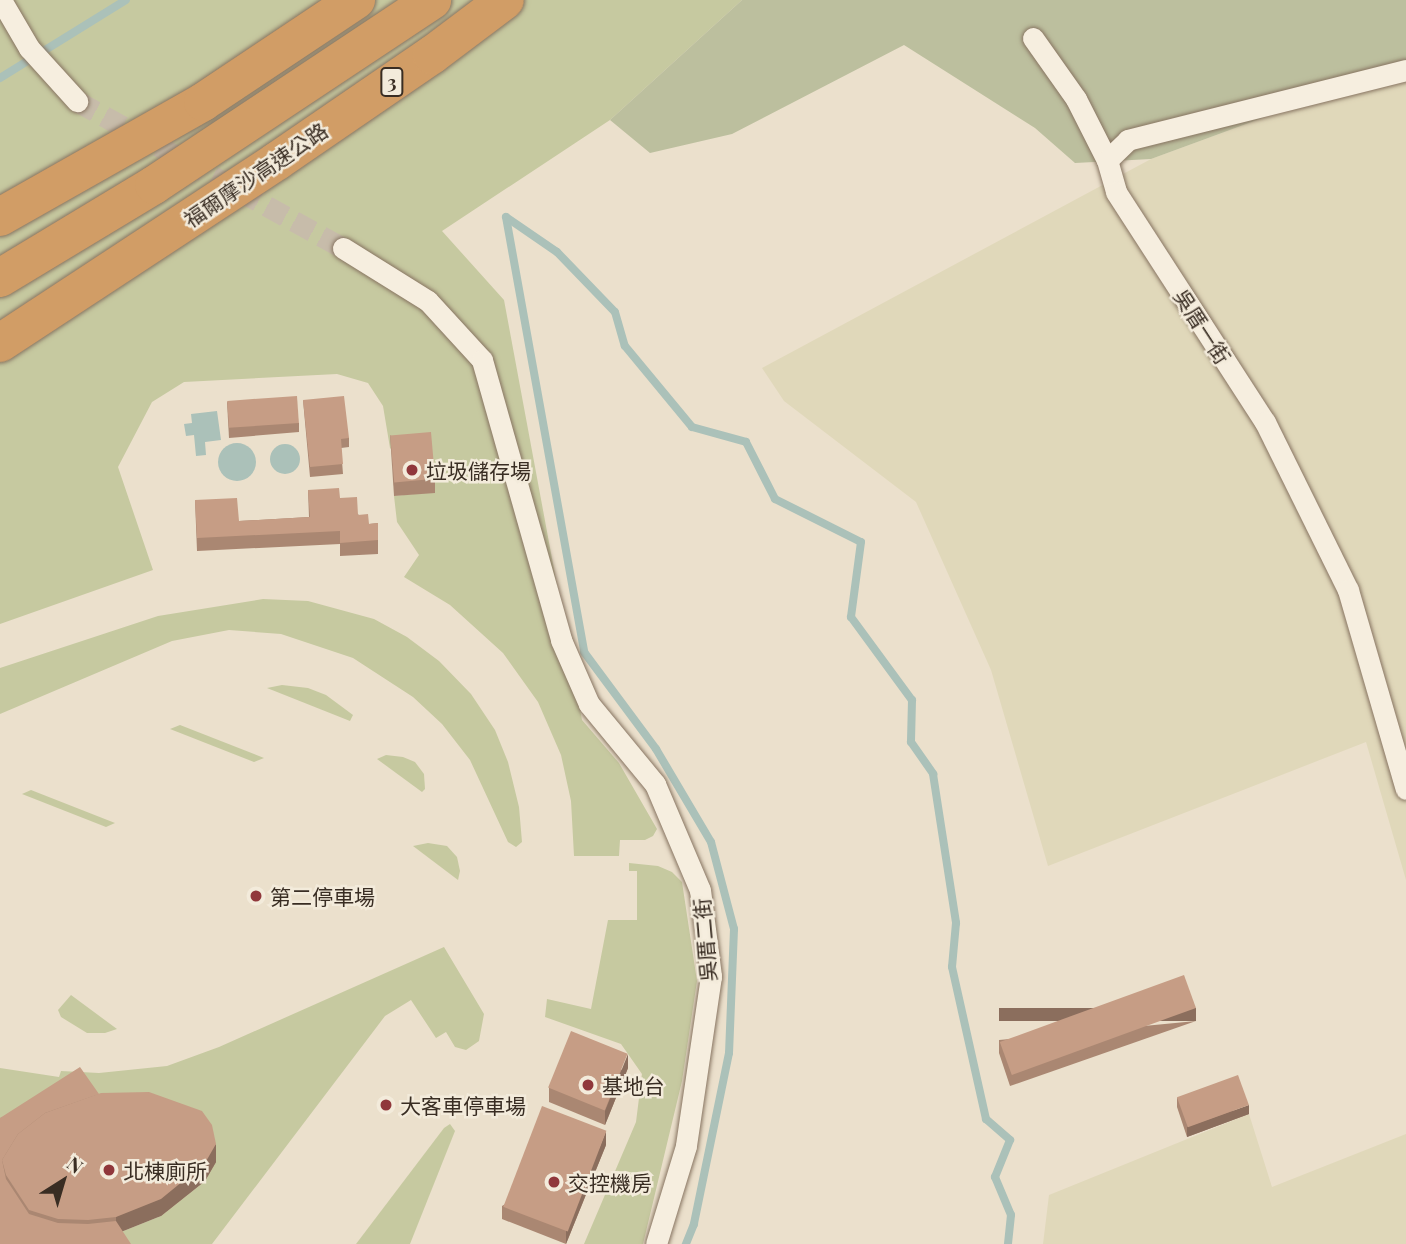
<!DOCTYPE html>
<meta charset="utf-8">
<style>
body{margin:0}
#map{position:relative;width:1406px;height:1244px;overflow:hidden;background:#ebe0cc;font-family:"Playfair Display","Noto Sans TC",serif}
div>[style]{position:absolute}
.farmland>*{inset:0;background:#e0d8ba}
.green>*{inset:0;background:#c6c9a0}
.cemetery>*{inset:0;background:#bcbf9e}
.water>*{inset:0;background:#abc1b9}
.round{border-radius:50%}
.stream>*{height:8px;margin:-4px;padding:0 4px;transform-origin:4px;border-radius:4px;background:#abc1b9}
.street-tunnel>*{height:21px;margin-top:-10.5px;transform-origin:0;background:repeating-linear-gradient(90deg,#c7bcaa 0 21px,transparent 0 31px)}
.roads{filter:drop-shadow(0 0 2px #877461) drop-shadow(0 0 2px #877461)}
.street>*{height:21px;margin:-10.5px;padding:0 10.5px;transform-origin:10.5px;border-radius:10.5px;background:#f6eedf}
.highway>*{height:38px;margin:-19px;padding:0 19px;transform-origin:19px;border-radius:19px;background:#d19d66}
.wall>*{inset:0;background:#aa8772}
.shaded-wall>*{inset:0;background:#8b6e5d;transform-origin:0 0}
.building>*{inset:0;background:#c69d85;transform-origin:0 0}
.dots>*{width:19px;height:19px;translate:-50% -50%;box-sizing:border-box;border:4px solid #f3ebdb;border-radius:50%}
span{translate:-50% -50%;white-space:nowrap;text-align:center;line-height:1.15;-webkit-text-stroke:5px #f3ebdb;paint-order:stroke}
.shield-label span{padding:2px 5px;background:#f3ebdb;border:2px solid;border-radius:5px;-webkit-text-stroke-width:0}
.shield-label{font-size:19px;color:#392d23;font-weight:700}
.street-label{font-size:21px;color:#392d23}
.poi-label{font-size:21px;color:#392d23}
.left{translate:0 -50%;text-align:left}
.north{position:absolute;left:28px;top:1146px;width:70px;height:70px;-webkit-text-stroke:5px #f3ebdb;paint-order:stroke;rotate:37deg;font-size:19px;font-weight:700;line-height:28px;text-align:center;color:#392d23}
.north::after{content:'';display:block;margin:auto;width:24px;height:32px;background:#392d23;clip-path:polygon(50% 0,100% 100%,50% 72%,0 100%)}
</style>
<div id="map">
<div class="farmland">
<div style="clip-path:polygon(1406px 65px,1406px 880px,1366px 742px,1048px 866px,991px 670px,916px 502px,784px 401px,762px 368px,1151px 159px)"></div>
<div style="clip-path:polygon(1249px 1114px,1272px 1187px,1406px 1134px,1406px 1244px,1043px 1244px,1049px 1195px)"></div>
</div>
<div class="green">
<div style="clip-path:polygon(0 0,742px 0,610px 120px,442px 231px,504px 300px,582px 720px,619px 763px,657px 829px,653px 836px,645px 840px,620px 840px,619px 856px,574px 856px,571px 801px,561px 755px,538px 702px,503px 653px,450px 605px,404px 577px,419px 555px,397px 522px,394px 496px,434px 492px,390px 448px,383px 406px,368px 383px,337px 374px,184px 382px,152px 402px,118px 467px,153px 570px,0 624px)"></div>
<div style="clip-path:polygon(263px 599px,308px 601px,374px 619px,407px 637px,439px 661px,471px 694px,495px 730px,508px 762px,519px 807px,522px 842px,516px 847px,508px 842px,470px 760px,442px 724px,413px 697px,353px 658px,281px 634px,229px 630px,172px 641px,0 714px,0 668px,158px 616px)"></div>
<div style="clip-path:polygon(282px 685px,308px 688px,326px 695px,353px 715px,350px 721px,267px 688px)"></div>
<div style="clip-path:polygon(180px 725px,264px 758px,254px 762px,170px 729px)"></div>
<div style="clip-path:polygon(386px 755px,403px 757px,415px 762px,424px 774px,425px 789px,422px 792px,377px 759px)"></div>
<div style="clip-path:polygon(31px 790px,115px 823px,106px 827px,22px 794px)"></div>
<div style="clip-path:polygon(428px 843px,447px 846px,457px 857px,460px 871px,458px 880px,413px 846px)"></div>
<div style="clip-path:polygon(629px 863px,658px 866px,672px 872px,682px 882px,697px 981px,682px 1081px,643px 1244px,584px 1244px,636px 1122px,642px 1074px,621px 1044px,545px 1017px,547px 999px,591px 1009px,608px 920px,637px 920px,637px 871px,629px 871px)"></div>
<div style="clip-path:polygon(444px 947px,484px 1014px,479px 1041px,466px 1050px,455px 1047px,446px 1032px,436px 1038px,411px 1000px,385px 1016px,212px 1244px,122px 1244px,116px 1234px,161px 1216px,205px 1181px,0 1132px,0 1068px,59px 1077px,61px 1071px,99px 1073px,167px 1066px,219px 1047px)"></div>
<div style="clip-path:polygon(71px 995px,117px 1029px,105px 1033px,87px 1033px,61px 1017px,58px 1010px)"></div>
<div style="clip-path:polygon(450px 1124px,455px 1131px,410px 1244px,356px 1244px,444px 1128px)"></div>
</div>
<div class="cemetery">
<div style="clip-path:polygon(742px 0,1406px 0,1406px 65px,1151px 159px,1075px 163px,1035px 128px,904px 45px,732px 134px,650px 153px,610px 120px)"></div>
</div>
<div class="water">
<div style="clip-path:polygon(217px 411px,221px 440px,205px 442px,206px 455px,196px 456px,194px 435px,186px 436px,184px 424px,192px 423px,191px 414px)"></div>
<div class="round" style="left:218px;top:443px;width:38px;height:38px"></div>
<div class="round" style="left:270px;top:444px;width:30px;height:30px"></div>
</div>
<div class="stream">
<div style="left:0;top:78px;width:148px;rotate:-31.8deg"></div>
<div style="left:506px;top:217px;width:62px;rotate:34.5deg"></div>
<div style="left:557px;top:252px;width:83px;rotate:46deg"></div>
<div style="left:615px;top:312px;width:35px;rotate:74deg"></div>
<div style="left:625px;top:346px;width:105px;rotate:50.4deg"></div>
<div style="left:692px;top:427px;width:56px;rotate:15.5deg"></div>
<div style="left:746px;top:442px;width:64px;rotate:63deg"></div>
<div style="left:775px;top:499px;width:96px;rotate:26.6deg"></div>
<div style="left:861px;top:542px;width:76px;rotate:97.6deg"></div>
<div style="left:851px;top:617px;width:103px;rotate:53.7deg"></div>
<div style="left:912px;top:700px;width:42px;rotate:91.4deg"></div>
<div style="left:911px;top:742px;width:39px;rotate:55deg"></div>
<div style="left:933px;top:774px;width:151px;rotate:81.2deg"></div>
<div style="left:956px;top:923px;width:44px;rotate:95.2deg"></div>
<div style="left:952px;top:967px;width:156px;rotate:77.4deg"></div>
<div style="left:986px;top:1119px;width:32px;rotate:41deg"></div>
<div style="left:1010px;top:1140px;width:40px;rotate:112deg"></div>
<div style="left:995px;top:1177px;width:41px;rotate:67.2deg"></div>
<div style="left:1011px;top:1215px;width:29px;rotate:96deg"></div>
<div style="left:506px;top:217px;width:442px;rotate:79.8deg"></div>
<div style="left:584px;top:652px;width:121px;rotate:53.4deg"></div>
<div style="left:656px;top:749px;width:108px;rotate:59.4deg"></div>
<div style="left:711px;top:842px;width:90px;rotate:75.2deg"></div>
<div style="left:734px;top:929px;width:124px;rotate:92.3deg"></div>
<div style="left:729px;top:1053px;width:175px;rotate:101.6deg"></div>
<div style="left:694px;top:1224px;width:22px;rotate:112deg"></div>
</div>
<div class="street-tunnel">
<div style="left:77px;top:101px;width:304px;rotate:28.9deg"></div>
</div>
<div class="roads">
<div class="street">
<div style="left:1px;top:0;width:56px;rotate:59.7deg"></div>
<div style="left:29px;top:48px;width:72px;rotate:47.8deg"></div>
<div style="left:1033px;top:38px;width:75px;rotate:54.8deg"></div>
<div style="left:1076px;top:99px;width:68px;rotate:63.1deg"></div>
<div style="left:1406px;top:70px;width:287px;rotate:165.9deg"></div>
<div style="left:1128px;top:140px;width:29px;rotate:136deg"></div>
<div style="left:1107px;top:160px;width:33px;rotate:74deg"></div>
<div style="left:1116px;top:192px;width:274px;rotate:57.1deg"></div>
<div style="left:1265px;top:422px;width:187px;rotate:63.7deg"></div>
<div style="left:1348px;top:590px;width:207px;rotate:73.8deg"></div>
<div style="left:343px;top:248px;width:100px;rotate:31.9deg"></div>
<div style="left:428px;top:301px;width:80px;rotate:47.5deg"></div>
<div style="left:482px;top:360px;width:291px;rotate:74.2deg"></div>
<div style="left:561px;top:640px;width:70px;rotate:66.4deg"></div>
<div style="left:589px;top:704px;width:104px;rotate:50.5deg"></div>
<div style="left:655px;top:784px;width:115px;rotate:67deg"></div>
<div style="left:700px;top:890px;width:87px;rotate:82.7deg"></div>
<div style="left:711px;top:976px;width:172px;rotate:98.4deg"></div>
<div style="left:686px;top:1146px;width:102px;rotate:107deg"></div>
</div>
<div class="highway">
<div style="left:0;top:217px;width:233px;rotate:-29.5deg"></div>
<div style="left:203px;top:102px;width:184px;rotate:-33.7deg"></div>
<div style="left:0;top:278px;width:180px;rotate:-31.1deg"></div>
<div style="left:154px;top:185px;width:334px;rotate:-33.6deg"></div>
<div style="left:0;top:343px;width:331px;rotate:-33.3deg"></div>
<div style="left:277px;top:161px;width:188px;rotate:-34.4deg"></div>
<div style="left:432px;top:55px;width:91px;rotate:-37deg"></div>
</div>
</div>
<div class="wall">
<div style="clip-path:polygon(303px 400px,349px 438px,349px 447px,341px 448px,343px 474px,310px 477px)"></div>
<div style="clip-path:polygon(227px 402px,299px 423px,299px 432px,229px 438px)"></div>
<div style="clip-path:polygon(390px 435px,435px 479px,435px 493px,394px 496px)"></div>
<div style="clip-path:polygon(308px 490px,340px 498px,369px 524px,378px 523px,378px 554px,340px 556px,340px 544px,197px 551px,195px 500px,239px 521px,309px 517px)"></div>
<div style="clip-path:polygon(1196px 1021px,1010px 1086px,999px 1053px,999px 1040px)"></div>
<div style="clip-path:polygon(628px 1068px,605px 1125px,549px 1102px,549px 1088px)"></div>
<div style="clip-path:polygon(99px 1094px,216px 1162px,205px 1181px,161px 1216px,0 1244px,0 1118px)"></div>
<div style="clip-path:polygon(1177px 1098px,1249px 1114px,1187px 1137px,1177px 1107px)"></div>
<div style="clip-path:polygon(606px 1145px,566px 1244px,502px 1219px,502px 1206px)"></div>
</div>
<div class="shaded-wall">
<div style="left:1196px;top:1008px;width:13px;height:197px;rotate:90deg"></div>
<div style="clip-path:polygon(628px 1054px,628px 1068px,605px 1125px,605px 1111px)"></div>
<div style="clip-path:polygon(1249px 1105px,1249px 1114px,1187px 1137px,1187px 1127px)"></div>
<div style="clip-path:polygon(606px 1131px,606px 1145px,566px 1244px,566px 1231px)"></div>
<div style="clip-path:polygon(216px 1144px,216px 1162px,205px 1181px,161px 1216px,116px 1234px,116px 1217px)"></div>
</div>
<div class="building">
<div style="left:297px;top:396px;width:27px;height:70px;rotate:86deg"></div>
<div style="clip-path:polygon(344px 396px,349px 438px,341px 439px,343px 464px,310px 467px,303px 400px)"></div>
<div style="left:431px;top:432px;width:47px;height:41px;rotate:85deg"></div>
<div style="clip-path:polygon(339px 488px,340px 498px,357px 497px,358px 515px,368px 514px,369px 524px,378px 523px,378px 540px,340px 543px,340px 531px,197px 538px,195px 500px,237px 498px,239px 521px,310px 517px,308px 490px)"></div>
<div style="left:1184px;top:975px;width:35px;height:196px;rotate:70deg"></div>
<div style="left:571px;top:1031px;width:61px;height:61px;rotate:22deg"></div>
<div style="clip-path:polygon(80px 1067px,99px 1094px,45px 1113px,18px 1134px,2px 1160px,6px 1179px,29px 1214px,58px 1223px,88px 1224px,116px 1221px,131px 1244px,0 1244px,0 1118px)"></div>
<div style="left:1238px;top:1075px;width:32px;height:65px;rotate:70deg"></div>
<div style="clip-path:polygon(149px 1092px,202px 1111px,212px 1125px,216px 1144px,205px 1163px,161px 1199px,116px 1217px,88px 1220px,58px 1219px,29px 1210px,6px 1175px,2px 1160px,18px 1134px,45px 1113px,101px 1093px)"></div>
<div style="left:542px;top:1106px;width:69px;height:108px;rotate:21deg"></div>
</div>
<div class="dots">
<div style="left:412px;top:470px;background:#90373b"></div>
<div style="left:256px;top:896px;background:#90373b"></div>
<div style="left:588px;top:1085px;background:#90373b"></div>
<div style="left:386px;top:1105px;background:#90373b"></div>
<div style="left:109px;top:1170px;background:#90373b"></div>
<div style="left:554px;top:1182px;background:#90373b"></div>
</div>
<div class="shield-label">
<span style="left:392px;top:82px">3</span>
</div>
<div class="street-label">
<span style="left:255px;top:174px;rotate:-34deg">福爾摩沙高速公路</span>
<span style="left:1203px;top:326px;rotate:57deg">吳厝一街</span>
<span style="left:704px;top:940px;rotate:-95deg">吳厝二街</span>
</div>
<div class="poi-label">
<span class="left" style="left:426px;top:470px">垃圾儲存場</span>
<span class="left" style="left:270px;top:896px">第二停車場</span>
<span class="left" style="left:602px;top:1085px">基地台</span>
<span class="left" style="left:400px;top:1105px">大客車停車場</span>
<span class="left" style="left:123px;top:1170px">北棟廁所</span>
<span class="left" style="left:568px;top:1182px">交控機房</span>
</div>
<div class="north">N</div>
</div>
